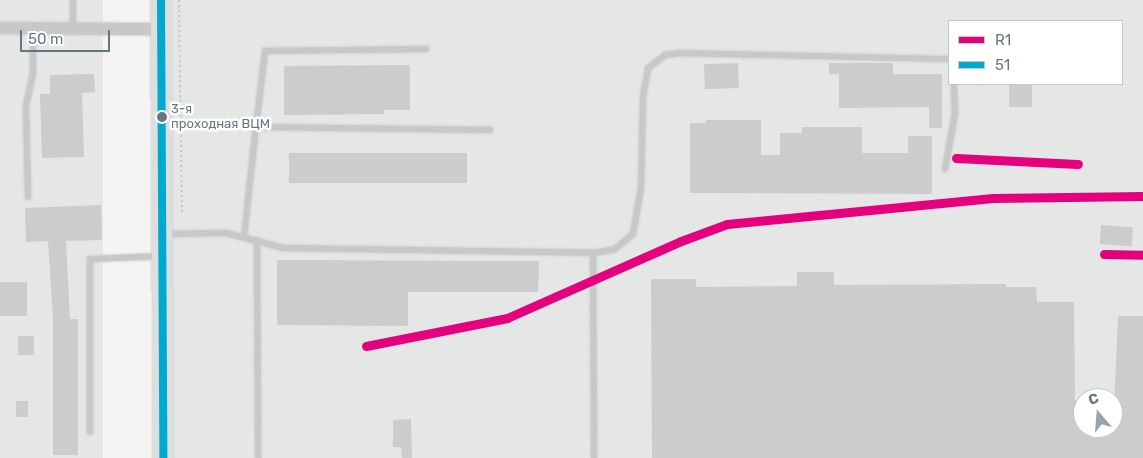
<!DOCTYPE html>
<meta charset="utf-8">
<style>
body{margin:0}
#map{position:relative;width:1143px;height:458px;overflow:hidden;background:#f5f4f3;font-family:Rubik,sans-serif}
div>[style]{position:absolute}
.built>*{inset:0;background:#e5e6e6;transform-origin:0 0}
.building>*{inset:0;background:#cbcccc;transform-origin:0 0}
.path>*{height:2px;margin-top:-1px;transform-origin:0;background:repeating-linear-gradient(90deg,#c5c6c7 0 2.5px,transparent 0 5px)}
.roads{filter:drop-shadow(0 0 1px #d1d1d1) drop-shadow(0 0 1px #d1d1d1)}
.lane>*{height:6px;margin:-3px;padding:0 3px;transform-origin:3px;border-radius:3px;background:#c7c8c8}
.street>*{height:12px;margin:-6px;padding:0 6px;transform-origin:6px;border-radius:6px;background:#c7c8c8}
.primary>*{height:20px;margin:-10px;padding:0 10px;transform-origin:10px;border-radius:10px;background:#dddede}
.bus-1>*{height:8px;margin:-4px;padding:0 4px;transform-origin:4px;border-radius:4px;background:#00a9ce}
.rail-1>*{height:9px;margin:-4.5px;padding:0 4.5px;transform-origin:4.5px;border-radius:4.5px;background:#e5007d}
.dots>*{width:14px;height:14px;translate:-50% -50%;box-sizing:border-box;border:2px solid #fff;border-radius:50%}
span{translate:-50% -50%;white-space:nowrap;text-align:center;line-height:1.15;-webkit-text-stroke:5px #fff;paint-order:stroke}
.bus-label{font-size:13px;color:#667681}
.left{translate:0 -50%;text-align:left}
.legend{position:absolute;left:948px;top:20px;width:175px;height:65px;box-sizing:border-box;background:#fff;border:1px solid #c2c8cd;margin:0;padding:6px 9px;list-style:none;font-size:15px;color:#667681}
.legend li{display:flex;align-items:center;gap:10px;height:25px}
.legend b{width:25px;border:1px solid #c2c8cd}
.north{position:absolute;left:1073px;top:388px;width:50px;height:50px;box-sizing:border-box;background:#fff;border:1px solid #c2c8cd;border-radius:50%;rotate:342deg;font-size:14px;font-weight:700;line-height:20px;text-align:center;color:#667681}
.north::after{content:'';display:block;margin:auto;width:18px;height:22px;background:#98a2a9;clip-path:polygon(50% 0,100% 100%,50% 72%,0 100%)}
.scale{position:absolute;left:20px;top:30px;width:90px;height:22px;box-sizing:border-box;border:2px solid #667681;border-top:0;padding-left:6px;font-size:15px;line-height:18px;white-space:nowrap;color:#667681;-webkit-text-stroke:4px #fff;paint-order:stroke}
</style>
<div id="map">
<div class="built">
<div style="left:0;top:0;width:103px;height:458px"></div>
<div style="clip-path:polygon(evenodd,161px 0,1143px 0,1143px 458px,163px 458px,161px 0,949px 21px,1122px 21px,1122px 84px,949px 84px,949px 21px,161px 0,1083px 398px,1113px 398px,1113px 428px,1083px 428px,1083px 398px)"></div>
</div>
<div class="building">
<div style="left:738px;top:63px;width:25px;height:34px;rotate:88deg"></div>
<div style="clip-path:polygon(829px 63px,893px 63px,893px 74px,942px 74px,942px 128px,929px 128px,929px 107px,839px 108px,839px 74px,829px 74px)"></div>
<div style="clip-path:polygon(410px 65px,410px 110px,384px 110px,384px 114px,284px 115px,284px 66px)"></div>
<div style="clip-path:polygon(94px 74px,95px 92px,82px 93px,84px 157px,42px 158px,40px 94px,50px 94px,50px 75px)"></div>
<div style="left:1009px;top:84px;width:23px;height:23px"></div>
<div style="clip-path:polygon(706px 120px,761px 120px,761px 155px,780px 155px,780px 133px,802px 133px,802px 127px,862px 127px,862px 153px,908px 153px,908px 136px,932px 136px,932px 194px,690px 193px,690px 123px,706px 123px)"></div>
<div style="left:289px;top:153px;width:178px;height:30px"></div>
<div style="clip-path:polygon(101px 205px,102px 240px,66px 241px,70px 319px,78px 319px,78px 455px,53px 455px,53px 318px,48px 241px,26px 242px,25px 208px)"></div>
<div style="left:1101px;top:225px;width:32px;height:19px;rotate:4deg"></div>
<div style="clip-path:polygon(277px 260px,539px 261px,538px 292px,408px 292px,408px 326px,277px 325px)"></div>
<div style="clip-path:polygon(797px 272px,834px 272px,834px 285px,1006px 284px,1006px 287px,1036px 287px,1037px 302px,1074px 302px,1075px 400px,1083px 400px,1083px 428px,1113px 428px,1118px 316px,1143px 316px,1143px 458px,652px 458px,651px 279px,696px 279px,696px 287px,797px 286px)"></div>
<div style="left:0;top:282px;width:27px;height:34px"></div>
<div style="left:18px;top:336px;width:16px;height:19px"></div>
<div style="left:16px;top:401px;width:12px;height:16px"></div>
<div style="clip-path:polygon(411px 419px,412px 458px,402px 458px,401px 447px,393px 447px,393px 420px)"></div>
</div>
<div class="path">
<div style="left:179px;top:0;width:214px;rotate:89.2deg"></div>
</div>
<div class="roads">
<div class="lane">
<div style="left:73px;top:29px;width:29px;rotate:-90deg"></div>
<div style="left:256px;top:127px;width:77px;rotate:-83.2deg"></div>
<div style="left:265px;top:51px;width:161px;rotate:-0.7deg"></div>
<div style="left:945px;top:169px;width:56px;rotate:-79.7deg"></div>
<div style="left:955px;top:114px;width:30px;rotate:-92deg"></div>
<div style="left:28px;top:197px;width:91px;rotate:-91.3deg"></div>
<div style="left:26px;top:106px;width:33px;rotate:-78deg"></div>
<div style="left:33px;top:74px;width:45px;rotate:-90deg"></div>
<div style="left:163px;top:234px;width:63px;rotate:-0.9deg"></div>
<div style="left:226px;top:233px;width:59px;rotate:14.7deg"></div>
<div style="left:283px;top:248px;width:310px;rotate:0.9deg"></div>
<div style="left:593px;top:253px;width:22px;rotate:-10deg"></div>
<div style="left:615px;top:249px;width:23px;rotate:-40deg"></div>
<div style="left:633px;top:234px;width:47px;rotate:-80.1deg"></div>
<div style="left:641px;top:188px;width:91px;rotate:-88.7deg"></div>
<div style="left:643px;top:97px;width:29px;rotate:-80deg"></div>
<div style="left:648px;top:68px;width:21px;rotate:-37deg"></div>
<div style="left:665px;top:55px;width:17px;rotate:-7deg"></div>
<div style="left:682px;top:53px;width:267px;rotate:1.3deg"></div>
<div style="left:244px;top:237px;width:111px;rotate:-83.8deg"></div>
<div style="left:256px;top:127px;width:234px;rotate:0.7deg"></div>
<div style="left:257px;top:240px;width:218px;rotate:89.7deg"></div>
<div style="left:593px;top:253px;width:205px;rotate:89.7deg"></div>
<div style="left:90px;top:432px;width:173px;rotate:-90deg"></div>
<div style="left:90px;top:259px;width:71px;rotate:-2.4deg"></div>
</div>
<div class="street">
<div style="left:0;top:28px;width:161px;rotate:0.4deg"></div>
</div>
<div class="primary">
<div style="left:161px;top:0;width:458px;rotate:89.7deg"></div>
</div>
</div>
<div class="bus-1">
<div style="left:161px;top:0;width:458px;rotate:89.7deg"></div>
</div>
<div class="rail-1">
<div style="left:956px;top:158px;width:122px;rotate:2.8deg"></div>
<div style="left:1104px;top:254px;width:39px;rotate:1deg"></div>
<div style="left:366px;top:346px;width:144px;rotate:-11.2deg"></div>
<div style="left:507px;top:318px;width:190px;rotate:-23.9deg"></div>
<div style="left:681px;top:241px;width:49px;rotate:-20.3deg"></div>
<div style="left:727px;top:224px;width:267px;rotate:-5.6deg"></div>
<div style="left:993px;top:198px;width:150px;rotate:-0.8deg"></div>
</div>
<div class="dots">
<div style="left:162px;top:117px;background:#667681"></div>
</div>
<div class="bus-label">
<span class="left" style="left:171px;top:117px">3-я<br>проходная ВЦМ</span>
</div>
<ul class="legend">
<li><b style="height:6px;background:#e5007d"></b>R1</li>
<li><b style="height:6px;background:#00a9ce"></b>51</li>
</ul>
<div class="north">С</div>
<div class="scale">50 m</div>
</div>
